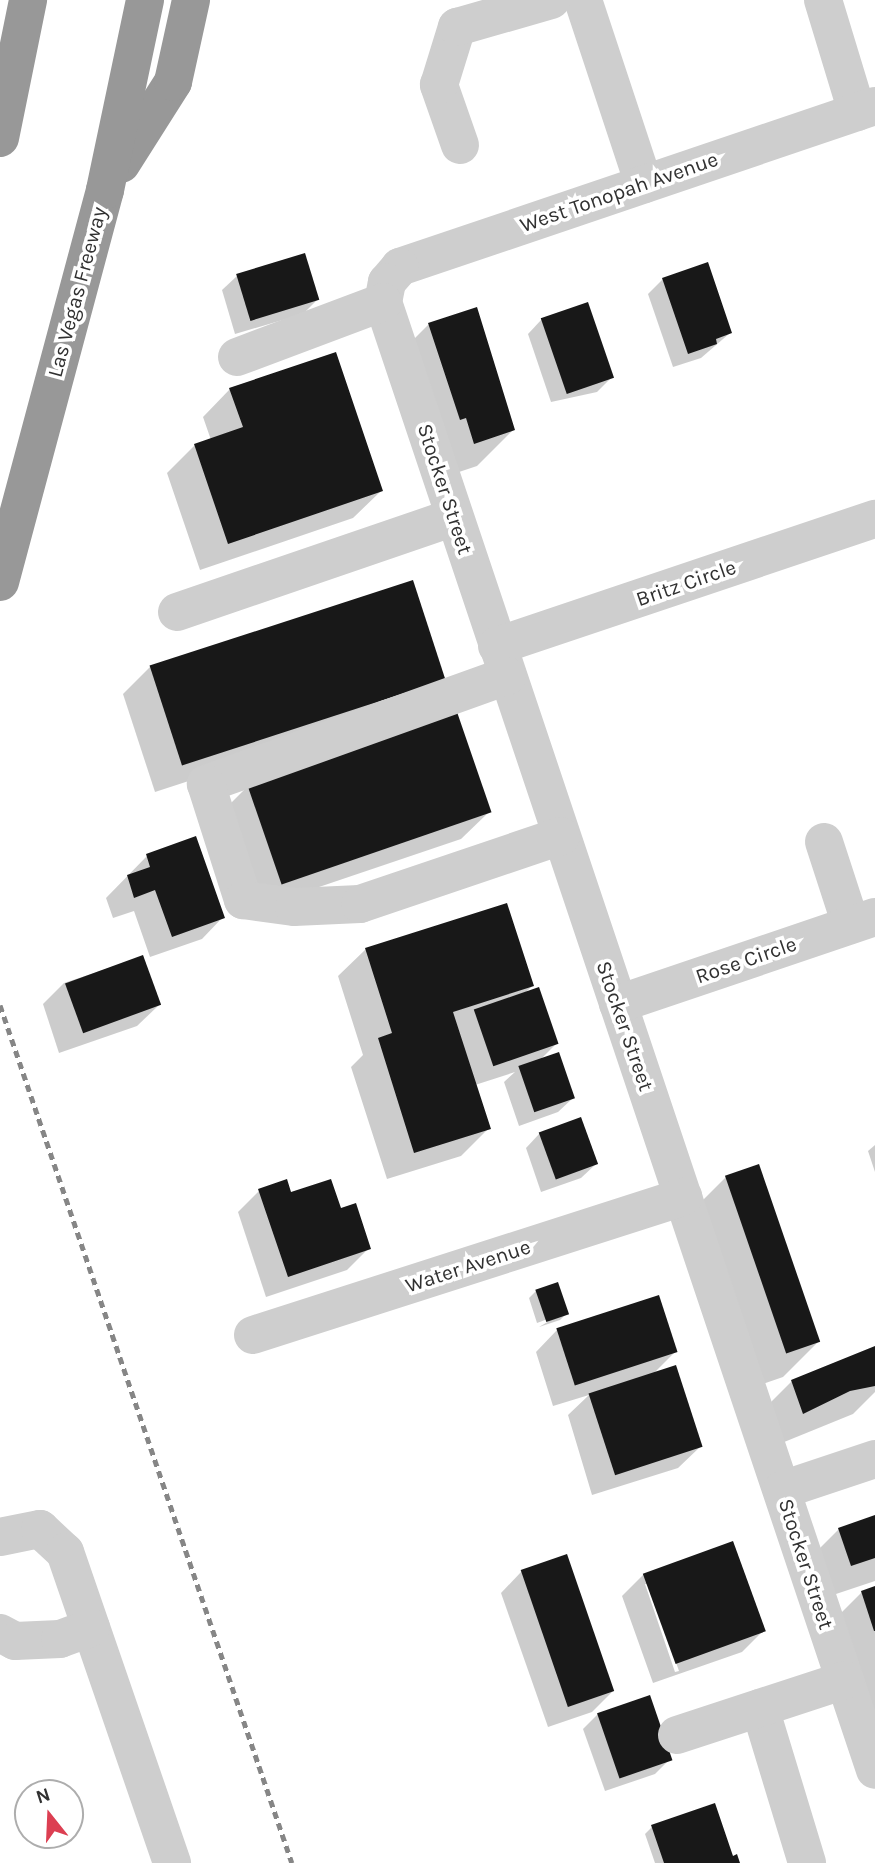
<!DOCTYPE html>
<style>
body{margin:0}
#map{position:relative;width:875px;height:1863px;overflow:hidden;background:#fff;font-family:Karla,sans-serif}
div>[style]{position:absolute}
.shadow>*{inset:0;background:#0003}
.building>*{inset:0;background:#181818;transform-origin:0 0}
.minor>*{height:38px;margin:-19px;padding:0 19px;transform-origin:19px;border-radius:19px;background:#cecece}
.highway>*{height:38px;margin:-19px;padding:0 19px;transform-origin:19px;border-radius:19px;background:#989898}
.rail>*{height:5px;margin-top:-2.5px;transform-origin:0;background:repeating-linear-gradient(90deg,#868686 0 7px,transparent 0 12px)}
span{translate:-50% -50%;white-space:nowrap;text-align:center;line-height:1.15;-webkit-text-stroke:7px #fff;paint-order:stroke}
.street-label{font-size:21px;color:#313131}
.north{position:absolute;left:14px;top:1779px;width:70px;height:70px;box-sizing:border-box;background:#fff;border:2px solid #adadad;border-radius:50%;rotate:342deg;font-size:19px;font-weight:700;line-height:28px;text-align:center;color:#313131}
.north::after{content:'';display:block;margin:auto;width:24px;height:32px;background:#dc3f52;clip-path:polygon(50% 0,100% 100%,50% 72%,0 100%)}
</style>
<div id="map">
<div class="shadow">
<div style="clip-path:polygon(237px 276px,317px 300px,303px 314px,235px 334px,222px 290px)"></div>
<div style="clip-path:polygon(663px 279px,730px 333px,701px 358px,673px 367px,648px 294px)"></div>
<div style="clip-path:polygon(476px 309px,513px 430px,477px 466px,438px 479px,392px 361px,428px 325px)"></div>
<div style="clip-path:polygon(542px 319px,611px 378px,597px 392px,551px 402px,528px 334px)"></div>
<div style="clip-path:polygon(230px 389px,381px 491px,353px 518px,200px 570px,167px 473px,195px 445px,211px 440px,203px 417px)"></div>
<div style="clip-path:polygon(150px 667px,416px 707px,155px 792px,123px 694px)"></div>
<div style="clip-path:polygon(248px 786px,489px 812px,461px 839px,254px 909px,221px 813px)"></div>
<div style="clip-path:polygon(147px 856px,223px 917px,202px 939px,150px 957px,134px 911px,113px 918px,106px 898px)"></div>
<div style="clip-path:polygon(366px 949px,532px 986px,523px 995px,557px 1043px,539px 1061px,573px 1098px,558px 1112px,519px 1126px,504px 1082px,515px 1072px,475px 1085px,489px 1128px,461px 1156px,387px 1179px,351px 1067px,363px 1055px,338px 976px)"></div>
<div style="clip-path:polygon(142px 957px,159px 1005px,137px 1026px,59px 1053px,43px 1004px,64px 983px)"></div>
<div style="clip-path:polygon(540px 1133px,596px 1164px,581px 1178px,541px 1192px,526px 1148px)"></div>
<div style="clip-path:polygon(875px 1145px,875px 1172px,868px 1151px)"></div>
<div style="clip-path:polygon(726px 1177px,819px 1341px,783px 1377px,751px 1388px,690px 1213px)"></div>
<div style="clip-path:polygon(259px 1191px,290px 1194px,340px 1210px,369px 1248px,347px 1270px,266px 1297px,238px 1212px)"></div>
<div style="clip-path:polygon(536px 1291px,567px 1313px,560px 1320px,539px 1327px,561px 1314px,537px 1323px,529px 1298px)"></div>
<div style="clip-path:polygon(557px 1330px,675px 1352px,653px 1374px,700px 1447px,678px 1468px,592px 1495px,568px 1415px,589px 1395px,553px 1406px,536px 1352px)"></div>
<div style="clip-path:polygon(875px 1348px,875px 1392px,853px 1414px,767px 1449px,756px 1417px,792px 1381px)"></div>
<div style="clip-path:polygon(875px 1517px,875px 1581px,815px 1601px,803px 1565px,839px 1529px)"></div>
<div style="clip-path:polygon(522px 1571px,613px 1691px,592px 1712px,548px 1727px,501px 1593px)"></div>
<div style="clip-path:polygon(evenodd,644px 1574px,763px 1631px,742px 1652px,653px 1683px,622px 1596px,644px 1574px,645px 1584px,648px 1584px,679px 1671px,675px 1672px,645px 1584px)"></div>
<div style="clip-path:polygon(875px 1588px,875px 1777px,826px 1628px,862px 1592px)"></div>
<div style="clip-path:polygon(598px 1714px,670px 1759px,655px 1774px,605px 1791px,583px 1729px)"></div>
<div style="clip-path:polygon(652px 1827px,731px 1855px,738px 1863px,655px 1863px,645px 1834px)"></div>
</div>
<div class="building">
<div style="left:305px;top:253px;width:49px;height:72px;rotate:73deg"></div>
<div style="clip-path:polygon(708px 262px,732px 333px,716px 339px,717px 344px,688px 354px,662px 278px)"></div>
<div style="left:588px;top:302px;width:80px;height:50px;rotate:71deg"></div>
<div style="clip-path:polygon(477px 307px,515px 430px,474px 444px,466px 418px,460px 420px,428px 323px)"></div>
<div style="clip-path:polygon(336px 352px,383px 491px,228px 544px,194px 444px,243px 427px,229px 388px)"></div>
<div style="left:413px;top:580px;width:105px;height:277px;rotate:72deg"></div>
<div style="left:457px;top:712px;width:106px;height:222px;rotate:71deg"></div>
<div style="clip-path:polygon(196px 836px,225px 918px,172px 937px,155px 890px,134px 898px,127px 875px,150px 867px,146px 854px)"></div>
<div style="clip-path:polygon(507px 903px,534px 986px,453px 1012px,491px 1129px,414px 1153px,378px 1038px,392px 1033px,365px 948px)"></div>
<div style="left:143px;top:955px;width:53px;height:83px;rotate:70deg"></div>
<div style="left:539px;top:987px;width:60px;height:69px;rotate:71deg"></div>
<div style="left:559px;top:1052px;width:49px;height:43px;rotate:71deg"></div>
<div style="left:581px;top:1117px;width:50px;height:45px;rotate:70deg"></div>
<div style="left:759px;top:1164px;width:188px;height:36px;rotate:71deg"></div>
<div style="clip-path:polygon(287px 1179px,291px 1192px,331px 1179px,341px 1208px,356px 1203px,371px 1249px,288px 1277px,258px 1189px)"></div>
<div style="left:558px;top:1282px;width:34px;height:24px;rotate:71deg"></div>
<div style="left:659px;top:1295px;width:60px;height:108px;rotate:72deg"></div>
<div style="clip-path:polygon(875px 1346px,875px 1386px,850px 1391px,803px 1414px,791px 1380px)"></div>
<div style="left:676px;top:1365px;width:86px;height:92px;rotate:72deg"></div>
<div style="clip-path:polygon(875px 1515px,875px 1558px,851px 1566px,838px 1528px)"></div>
<div style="left:733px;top:1541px;width:96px;height:96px;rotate:70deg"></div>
<div style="left:567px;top:1554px;width:145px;height:49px;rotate:71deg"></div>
<div style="clip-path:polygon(875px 1586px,875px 1631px,874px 1631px,861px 1591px)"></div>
<div style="left:650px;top:1695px;width:69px;height:56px;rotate:71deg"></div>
<div style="clip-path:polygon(715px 1803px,733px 1856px,737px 1854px,740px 1863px,664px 1863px,651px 1825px)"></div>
</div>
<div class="minor">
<div style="left:583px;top:0;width:194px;rotate:71.7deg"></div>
<div style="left:823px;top:0;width:117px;rotate:73.1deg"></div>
<div style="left:875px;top:106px;width:502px;rotate:161.28deg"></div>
<div style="left:400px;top:267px;width:20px;rotate:131deg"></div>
<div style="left:387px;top:282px;width:20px;rotate:101deg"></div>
<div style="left:383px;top:302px;width:1548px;rotate:71.47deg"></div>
<div style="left:460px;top:145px;width:64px;rotate:-109.3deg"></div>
<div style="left:439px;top:85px;width:61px;rotate:-72.8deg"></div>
<div style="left:457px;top:27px;width:98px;rotate:-16deg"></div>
<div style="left:237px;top:357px;width:156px;rotate:-20.6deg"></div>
<div style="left:177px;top:612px;width:293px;rotate:-18.9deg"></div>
<div style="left:497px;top:646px;width:399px;rotate:-18.6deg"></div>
<div style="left:507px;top:676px;width:320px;rotate:160.3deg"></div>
<div style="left:206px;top:784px;width:122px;rotate:72.3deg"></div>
<div style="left:243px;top:900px;width:51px;rotate:7.8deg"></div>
<div style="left:294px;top:907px;width:66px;rotate:-2.6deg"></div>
<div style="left:360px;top:904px;width:212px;rotate:-18.7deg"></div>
<div style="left:824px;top:842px;width:87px;rotate:72deg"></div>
<div style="left:618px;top:1004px;width:271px;rotate:-18.7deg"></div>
<div style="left:253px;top:1335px;width:452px;rotate:-17.8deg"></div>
<div style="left:782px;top:1490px;width:98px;rotate:-18.4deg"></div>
<div style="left:0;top:1537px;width:41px;rotate:-11.3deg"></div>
<div style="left:40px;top:1529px;width:34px;rotate:43deg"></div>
<div style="left:65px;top:1552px;width:329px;rotate:71deg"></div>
<div style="left:0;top:1633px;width:17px;rotate:28deg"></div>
<div style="left:15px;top:1641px;width:45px;rotate:-2.5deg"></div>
<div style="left:60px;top:1639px;width:33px;rotate:-20deg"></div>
<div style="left:760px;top:1708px;width:162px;rotate:73.1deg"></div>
<div style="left:677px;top:1735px;width:177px;rotate:-18.1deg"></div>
</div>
<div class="highway">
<div style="left:0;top:138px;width:141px;rotate:-78.5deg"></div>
<div style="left:121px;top:164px;width:97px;rotate:-57.6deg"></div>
<div style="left:173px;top:82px;width:84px;rotate:-77.6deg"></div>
<div style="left:0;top:582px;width:406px;rotate:-75deg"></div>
<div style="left:105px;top:190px;width:194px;rotate:-78.1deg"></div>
</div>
<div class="rail">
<div style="left:0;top:1005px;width:906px;rotate:71.21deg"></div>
</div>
<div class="street-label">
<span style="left:619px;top:192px;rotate:-19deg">West Tonopah Avenue</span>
<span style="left:77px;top:292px;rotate:-75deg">Las Vegas Freeway</span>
<span style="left:445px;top:489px;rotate:72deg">Stocker Street</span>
<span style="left:686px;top:583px;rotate:-19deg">Britz Circle</span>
<span style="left:746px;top:960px;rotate:-19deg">Rose Circle</span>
<span style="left:625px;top:1026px;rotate:71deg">Stocker Street</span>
<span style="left:468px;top:1266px;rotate:-18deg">Water Avenue</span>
<span style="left:806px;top:1564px;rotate:72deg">Stocker Street</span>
</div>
<div class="north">N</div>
</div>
